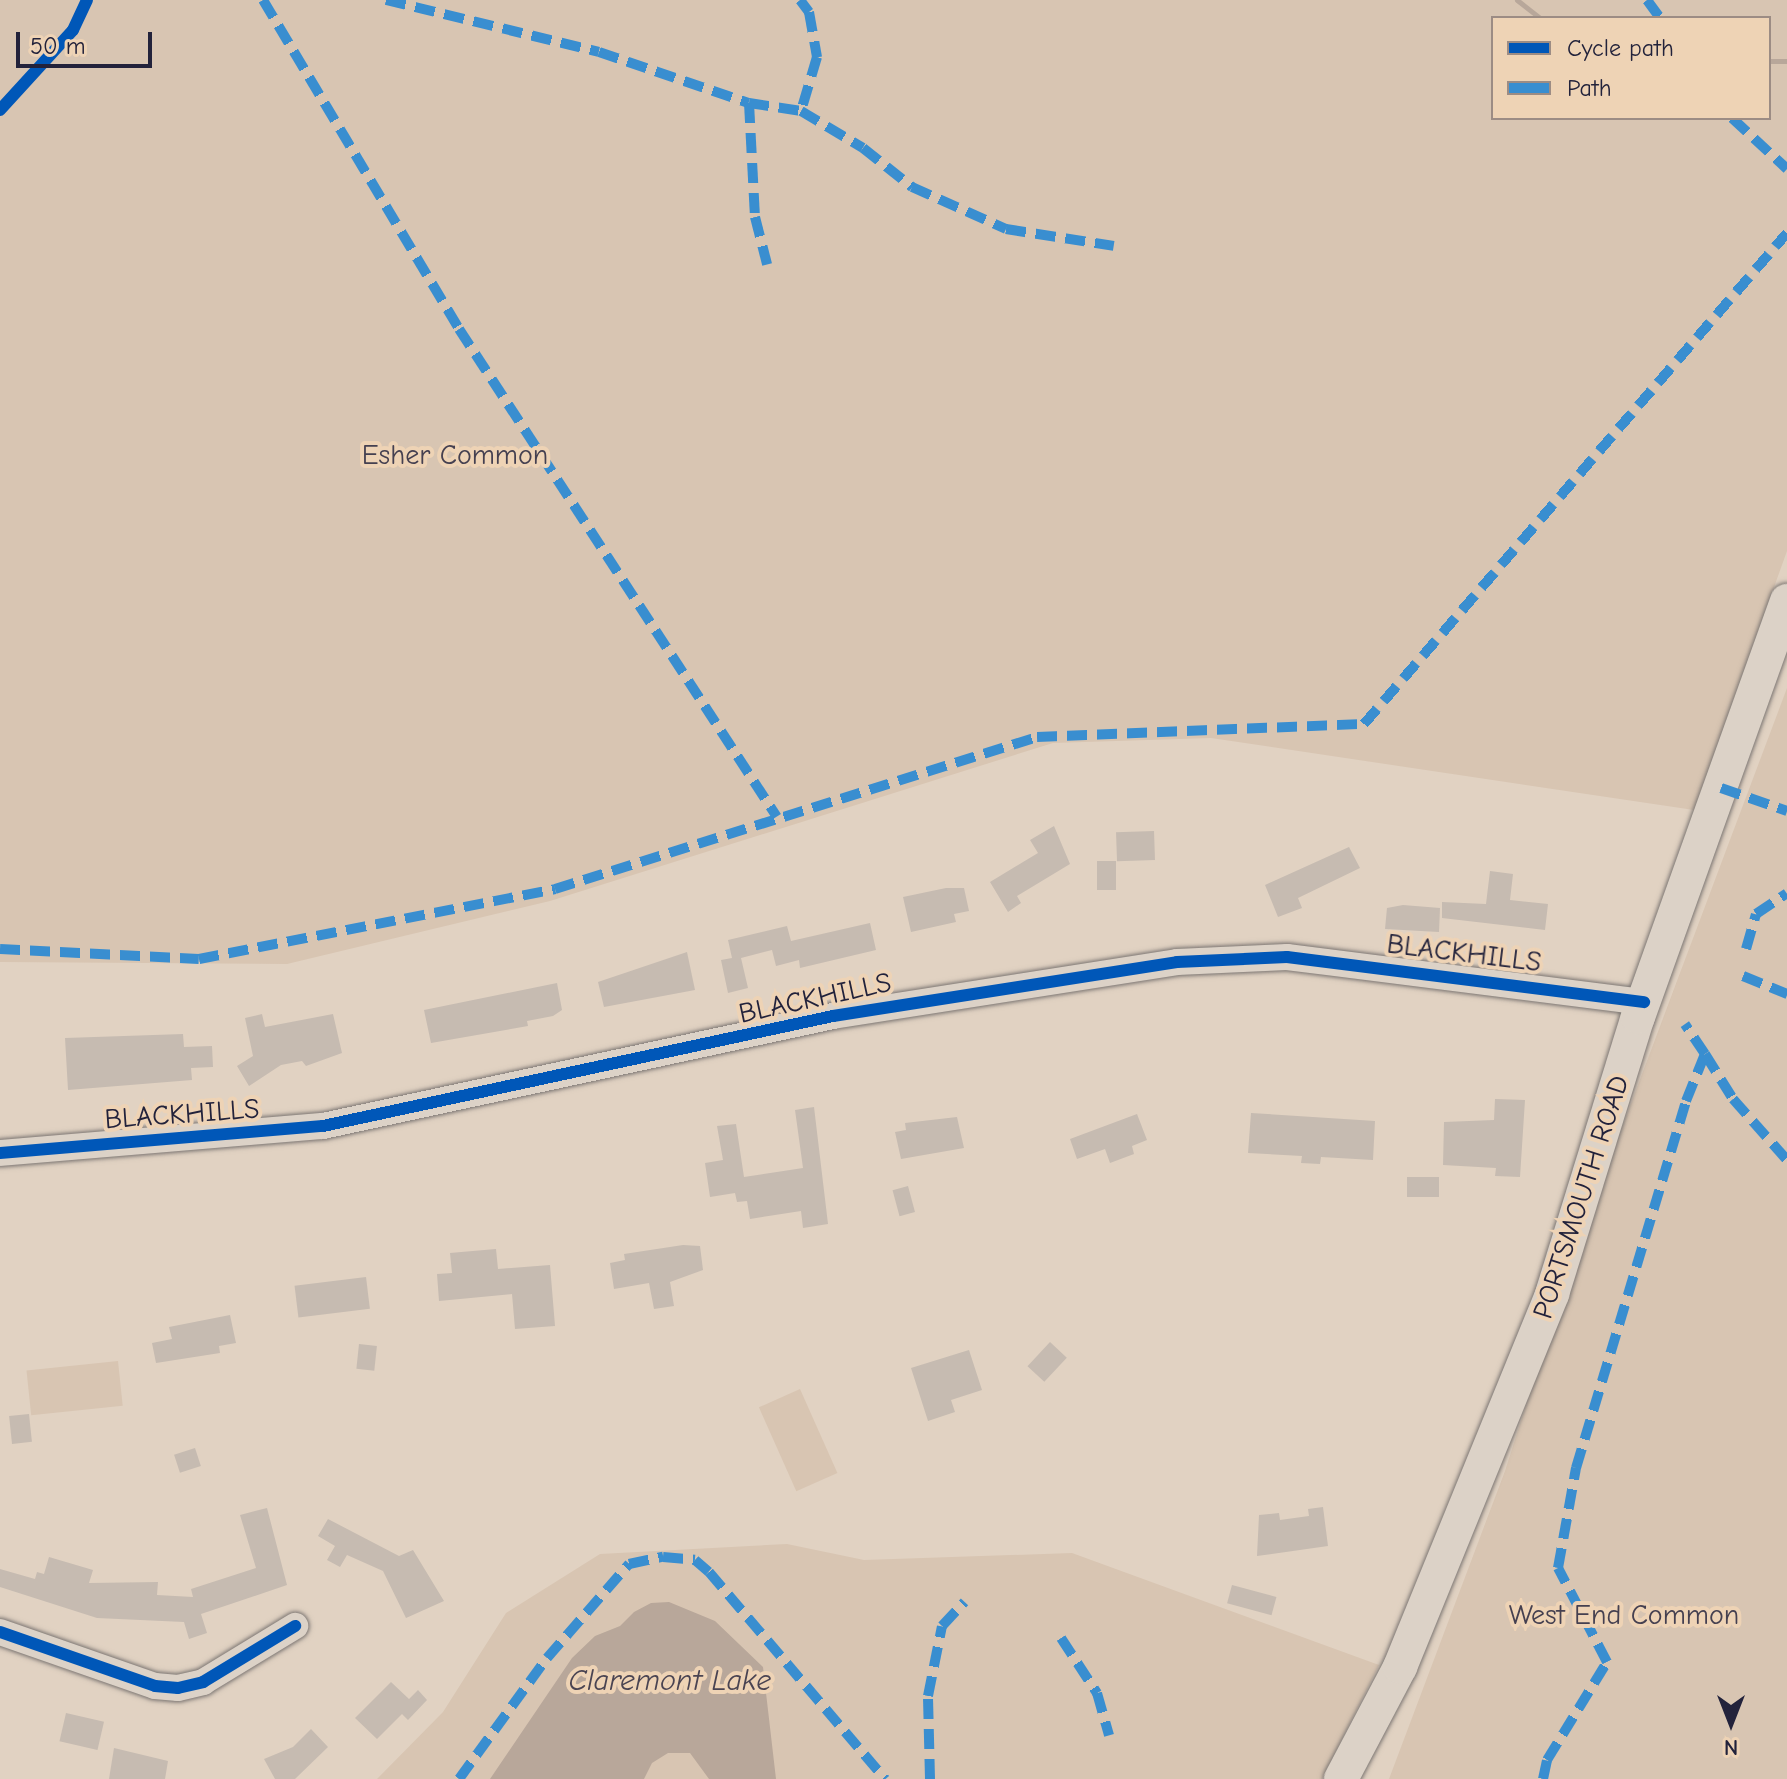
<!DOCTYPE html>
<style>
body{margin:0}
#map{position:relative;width:1787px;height:1779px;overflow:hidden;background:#e1d2c2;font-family:"Comic Neue",sans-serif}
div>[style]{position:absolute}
.green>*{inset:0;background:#d8c5b2;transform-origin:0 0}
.water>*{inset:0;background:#b8a79a}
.stream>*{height:5px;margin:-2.5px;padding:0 2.5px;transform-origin:2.5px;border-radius:2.5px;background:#b8a79a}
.building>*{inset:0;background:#c6bbb1;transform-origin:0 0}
.roads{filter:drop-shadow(0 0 2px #7c7673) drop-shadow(0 0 2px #7c7673)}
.minor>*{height:26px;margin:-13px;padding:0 13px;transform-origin:13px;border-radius:13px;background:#dcd2c7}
.major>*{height:34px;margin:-17px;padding:0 17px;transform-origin:17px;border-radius:17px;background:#dcd2c7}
.quiet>*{height:10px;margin-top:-5px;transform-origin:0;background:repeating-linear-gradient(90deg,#398ed0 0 20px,transparent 0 30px)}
.cycleway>*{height:12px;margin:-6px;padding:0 6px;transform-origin:6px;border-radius:6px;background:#0057b8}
span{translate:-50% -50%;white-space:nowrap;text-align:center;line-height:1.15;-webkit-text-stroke:8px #eed3b5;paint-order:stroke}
.park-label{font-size:28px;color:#454050}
.street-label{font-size:28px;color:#22223b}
.water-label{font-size:30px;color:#4a4452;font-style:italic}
.legend{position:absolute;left:1491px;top:16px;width:280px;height:104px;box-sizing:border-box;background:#eed3b5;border:2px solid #9c8c84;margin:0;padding:10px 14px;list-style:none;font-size:24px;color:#22223b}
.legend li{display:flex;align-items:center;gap:16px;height:40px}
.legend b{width:40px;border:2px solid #9c8c84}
.north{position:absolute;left:1691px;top:1683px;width:80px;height:80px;-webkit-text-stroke:6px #eed3b5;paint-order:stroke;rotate:180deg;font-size:22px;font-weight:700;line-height:32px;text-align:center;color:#22223b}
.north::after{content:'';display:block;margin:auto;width:28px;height:36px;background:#22223b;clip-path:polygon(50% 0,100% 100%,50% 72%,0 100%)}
.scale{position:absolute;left:16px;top:32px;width:136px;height:36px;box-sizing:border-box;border:4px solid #22223b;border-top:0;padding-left:10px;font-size:24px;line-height:28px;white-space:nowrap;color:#22223b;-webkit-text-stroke:6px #eed3b5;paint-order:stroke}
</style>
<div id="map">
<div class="green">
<div style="clip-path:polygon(evenodd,0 0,1787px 0,1787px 551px,1694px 810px,1211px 738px,1053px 743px,550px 901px,287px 964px,0 962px,0 0,1493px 18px,1769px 18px,1769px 118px,1493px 118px,1493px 18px)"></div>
<div style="clip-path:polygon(1787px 688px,1787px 1779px,1389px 1779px,1505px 1471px,1573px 1258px)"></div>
<div style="left:118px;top:1361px;width:45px;height:92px;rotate:84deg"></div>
<div style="left:800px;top:1389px;width:92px;height:45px;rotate:66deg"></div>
<div style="clip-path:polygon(787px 1544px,864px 1560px,1072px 1553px,1379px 1665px,1322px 1779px,377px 1779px,443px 1712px,506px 1613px,600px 1554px)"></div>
</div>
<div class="water">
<div style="clip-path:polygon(669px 1602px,715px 1621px,763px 1667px,776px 1779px,709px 1779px,690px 1753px,668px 1753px,652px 1763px,644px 1779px,490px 1779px,572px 1658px,595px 1636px,620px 1626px,634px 1612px,651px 1603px)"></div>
</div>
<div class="stream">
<div style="left:1517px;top:0;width:29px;rotate:38deg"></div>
<div style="left:1769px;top:61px;width:18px"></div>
</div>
<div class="building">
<div style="clip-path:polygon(1054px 826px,1070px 864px,1017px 896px,1021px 903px,1008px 912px,990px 882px,1038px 853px,1030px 840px)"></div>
<div style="left:1154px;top:831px;width:29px;height:38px;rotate:88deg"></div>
<div style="clip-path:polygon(1349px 847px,1360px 868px,1298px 898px,1302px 908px,1278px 917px,1265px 885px)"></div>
<div style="left:1097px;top:861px;width:19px;height:29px"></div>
<div style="clip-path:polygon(1490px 871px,1513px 874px,1510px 900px,1548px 904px,1545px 930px,1442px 918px,1442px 902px,1486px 904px)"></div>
<div style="clip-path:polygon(946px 888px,964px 888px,969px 911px,954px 914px,956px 922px,911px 932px,903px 897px)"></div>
<div style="clip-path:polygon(1403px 905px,1440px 908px,1439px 932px,1385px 929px,1387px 908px)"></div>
<div style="clip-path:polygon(870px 923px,876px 950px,800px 968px,799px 960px,776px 966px,772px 950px,741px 958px,748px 988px,728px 993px,721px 960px,732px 958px,728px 940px,787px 926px,791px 941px)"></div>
<div style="clip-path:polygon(687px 952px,695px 990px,604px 1007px,598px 982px)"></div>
<div style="clip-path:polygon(557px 983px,562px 1010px,553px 1016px,527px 1021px,528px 1026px,431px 1043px,424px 1010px)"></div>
<div style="clip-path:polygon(262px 1014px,265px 1027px,333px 1014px,342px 1053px,306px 1066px,302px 1061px,281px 1065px,249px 1086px,237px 1066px,253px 1056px,245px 1018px)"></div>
<div style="clip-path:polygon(183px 1034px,184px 1047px,212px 1046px,213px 1067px,191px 1068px,192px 1080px,68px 1090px,65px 1038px)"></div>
<div style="clip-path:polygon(1495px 1099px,1525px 1100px,1520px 1177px,1495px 1176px,1496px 1168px,1443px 1165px,1444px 1122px,1494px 1120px)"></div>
<div style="clip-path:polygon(814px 1107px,828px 1224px,803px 1228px,801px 1211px,750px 1219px,747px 1201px,737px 1202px,735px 1193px,710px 1197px,705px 1163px,723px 1160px,717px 1126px,736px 1124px,744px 1177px,803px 1168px,795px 1110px)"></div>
<div style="clip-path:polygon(1251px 1113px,1375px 1121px,1373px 1160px,1321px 1157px,1320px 1164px,1301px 1163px,1302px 1156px,1248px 1153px)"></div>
<div style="clip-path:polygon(1137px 1114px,1147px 1140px,1132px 1146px,1134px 1154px,1110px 1163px,1105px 1149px,1077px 1159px,1070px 1139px)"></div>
<div style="clip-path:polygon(957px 1117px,964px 1148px,901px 1159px,895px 1132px,906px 1130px,905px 1123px)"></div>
<div style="left:1407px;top:1177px;width:32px;height:20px"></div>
<div style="left:908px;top:1186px;width:27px;height:16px;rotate:75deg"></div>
<div style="clip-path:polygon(683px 1245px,700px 1246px,703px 1270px,670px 1282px,674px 1306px,654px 1309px,649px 1283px,614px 1289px,610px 1263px,625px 1260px,624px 1254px)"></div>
<div style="clip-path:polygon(496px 1249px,498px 1269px,550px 1265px,555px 1326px,515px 1329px,512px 1294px,439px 1301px,437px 1274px,452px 1273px,450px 1253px)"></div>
<div style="left:366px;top:1277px;width:32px;height:72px;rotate:83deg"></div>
<div style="clip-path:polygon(230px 1315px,236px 1343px,219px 1346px,220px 1353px,156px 1363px,152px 1343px,172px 1339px,169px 1327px)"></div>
<div style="left:1050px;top:1342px;width:23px;height:33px;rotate:43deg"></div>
<div style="left:359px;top:1344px;width:18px;height:25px;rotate:6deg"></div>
<div style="clip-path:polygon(969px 1350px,982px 1390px,951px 1400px,955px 1412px,928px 1421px,911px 1368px)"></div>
<div style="left:29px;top:1414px;width:28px;height:20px;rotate:84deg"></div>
<div style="left:195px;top:1448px;width:19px;height:22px;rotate:72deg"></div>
<div style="clip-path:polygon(1323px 1507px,1328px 1546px,1257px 1556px,1259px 1515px,1279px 1513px,1280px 1520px,1309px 1516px,1308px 1509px)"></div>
<div style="clip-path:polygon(267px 1508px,287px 1585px,201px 1614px,207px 1633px,189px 1639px,184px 1622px,97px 1618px,0 1587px,0 1569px,35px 1579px,37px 1572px,44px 1574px,49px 1557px,93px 1570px,89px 1583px,158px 1582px,157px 1595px,193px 1597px,191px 1589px,256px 1568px,240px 1515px)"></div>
<div style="clip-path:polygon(328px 1519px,399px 1556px,413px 1550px,444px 1601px,406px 1618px,383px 1571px,347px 1555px,340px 1567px,327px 1560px,335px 1546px,318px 1536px)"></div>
<div style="left:1232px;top:1585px;width:46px;height:19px;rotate:15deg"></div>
<div style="clip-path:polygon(391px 1682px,409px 1699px,418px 1690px,427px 1700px,408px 1720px,402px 1714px,377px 1739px,355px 1718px)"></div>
<div style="left:66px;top:1713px;width:39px;height:29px;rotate:13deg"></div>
<div style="clip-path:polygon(311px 1729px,328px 1747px,295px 1779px,275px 1779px,264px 1759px,293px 1747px)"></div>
<div style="clip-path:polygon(114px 1748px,168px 1761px,165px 1779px,109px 1779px)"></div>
</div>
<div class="roads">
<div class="minor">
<div style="left:0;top:1153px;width:324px;rotate:-4.8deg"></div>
<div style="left:323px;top:1126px;width:522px;rotate:-12.17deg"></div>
<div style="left:833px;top:1016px;width:348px;rotate:-8.9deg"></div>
<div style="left:1177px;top:962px;width:110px;rotate:-2.6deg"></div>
<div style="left:1287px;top:957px;width:360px;rotate:7.2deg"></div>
<div style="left:0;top:1632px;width:164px;rotate:19.2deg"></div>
<div style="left:155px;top:1686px;width:23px;rotate:5deg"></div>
<div style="left:178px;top:1688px;width:26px;rotate:-13deg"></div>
<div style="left:203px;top:1682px;width:108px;rotate:-31.3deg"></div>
</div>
<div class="major">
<div style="left:1341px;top:1779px;width:127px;rotate:-62.2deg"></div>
<div style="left:1400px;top:1667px;width:403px;rotate:-67.8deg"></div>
<div style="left:1552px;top:1294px;width:290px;rotate:-72.8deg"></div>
<div style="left:1638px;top:1017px;width:442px;rotate:-70.3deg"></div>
</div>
</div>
<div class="quiet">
<div style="left:263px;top:0;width:383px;rotate:59.2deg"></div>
<div style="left:459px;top:329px;width:582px;rotate:56.91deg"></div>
<div style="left:386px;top:0;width:219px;rotate:13.7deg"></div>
<div style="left:599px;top:52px;width:158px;rotate:18.8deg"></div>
<div style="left:749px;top:103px;width:53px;rotate:8.7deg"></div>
<div style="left:801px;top:111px;width:72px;rotate:30.8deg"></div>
<div style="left:863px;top:148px;width:63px;rotate:38.5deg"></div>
<div style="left:912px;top:187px;width:103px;rotate:24.1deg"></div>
<div style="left:1006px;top:229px;width:109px;rotate:8.9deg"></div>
<div style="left:800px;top:0;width:15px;rotate:53deg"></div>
<div style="left:809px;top:12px;width:46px;rotate:79.9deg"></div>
<div style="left:817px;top:57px;width:56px;rotate:106.5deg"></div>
<div style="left:1647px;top:0;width:22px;rotate:54deg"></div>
<div style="left:749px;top:103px;width:114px;rotate:87deg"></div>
<div style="left:755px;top:217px;width:49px;rotate:75.7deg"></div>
<div style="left:1732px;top:118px;width:75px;rotate:42.8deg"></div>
<div style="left:1721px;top:788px;width:70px;rotate:19.2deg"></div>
<div style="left:0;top:949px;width:199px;rotate:2.9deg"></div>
<div style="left:199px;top:959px;width:363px;rotate:-11.1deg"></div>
<div style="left:555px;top:889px;width:505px;rotate:-17.5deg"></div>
<div style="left:1037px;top:737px;width:327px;rotate:-2.3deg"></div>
<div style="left:1364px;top:724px;width:648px;rotate:-49.25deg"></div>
<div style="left:1746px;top:949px;width:36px;rotate:-74deg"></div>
<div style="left:1756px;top:914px;width:37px;rotate:-34deg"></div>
<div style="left:1743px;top:976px;width:48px;rotate:22.2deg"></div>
<div style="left:1705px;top:1054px;width:53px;rotate:58.1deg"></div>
<div style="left:1733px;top:1099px;width:81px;rotate:48.5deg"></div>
<div style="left:1061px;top:1638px;width:66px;rotate:56.8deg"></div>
<div style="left:1097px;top:1693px;width:44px;rotate:74.1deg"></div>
<div style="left:459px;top:1779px;width:150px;rotate:-54deg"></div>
<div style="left:547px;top:1658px;width:125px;rotate:-48.9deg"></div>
<div style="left:629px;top:1564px;width:35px;rotate:-12deg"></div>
<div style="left:663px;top:1557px;width:32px;rotate:5deg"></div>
<div style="left:695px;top:1560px;width:18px;rotate:41deg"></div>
<div style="left:709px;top:1572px;width:272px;rotate:49.6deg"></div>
<div style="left:930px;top:1779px;width:83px;rotate:-91.4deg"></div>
<div style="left:928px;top:1696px;width:71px;rotate:-78.7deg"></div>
<div style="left:942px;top:1626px;width:33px;rotate:-47deg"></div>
<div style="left:1543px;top:1779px;width:19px;rotate:-78deg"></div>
<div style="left:1547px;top:1760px;width:115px;rotate:-58.5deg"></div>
<div style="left:1607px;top:1662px;width:106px;rotate:-117.5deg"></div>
<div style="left:1558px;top:1568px;width:102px;rotate:-79.8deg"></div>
<div style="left:1576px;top:1468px;width:383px;rotate:-73.3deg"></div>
<div style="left:1686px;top:1101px;width:51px;rotate:-68deg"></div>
<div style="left:1705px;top:1054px;width:36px;rotate:-124deg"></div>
</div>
<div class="cycleway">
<div style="left:0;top:110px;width:108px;rotate:-47.6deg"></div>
<div style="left:73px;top:30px;width:33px;rotate:-65deg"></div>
<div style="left:0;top:1153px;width:324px;rotate:-4.8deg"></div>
<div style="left:323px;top:1126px;width:522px;rotate:-12.17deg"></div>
<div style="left:833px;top:1016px;width:348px;rotate:-8.9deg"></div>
<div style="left:1177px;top:962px;width:110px;rotate:-2.6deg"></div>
<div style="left:1287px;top:957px;width:360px;rotate:7.2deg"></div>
<div style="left:0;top:1632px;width:164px;rotate:19.2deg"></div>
<div style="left:155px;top:1686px;width:23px;rotate:5deg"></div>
<div style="left:178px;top:1688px;width:26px;rotate:-13deg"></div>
<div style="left:203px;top:1682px;width:108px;rotate:-31.3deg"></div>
</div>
<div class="park-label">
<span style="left:455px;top:455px">Esher Common</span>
<span style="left:1624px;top:1615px">West End Common</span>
</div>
<div class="street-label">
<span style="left:1464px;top:953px;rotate:7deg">BLACKHILLS</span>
<span style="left:815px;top:998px;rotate:-12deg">BLACKHILLS</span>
<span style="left:182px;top:1114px;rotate:-4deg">BLACKHILLS</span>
<span style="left:1581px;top:1197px;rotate:-72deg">PORTSMOUTH ROAD</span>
</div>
<div class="water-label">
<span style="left:670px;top:1681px">Claremont Lake</span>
</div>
<ul class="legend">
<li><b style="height:10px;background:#0057b8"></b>Cycle path</li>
<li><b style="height:10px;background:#398ed0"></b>Path</li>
</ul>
<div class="north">N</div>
<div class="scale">50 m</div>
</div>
